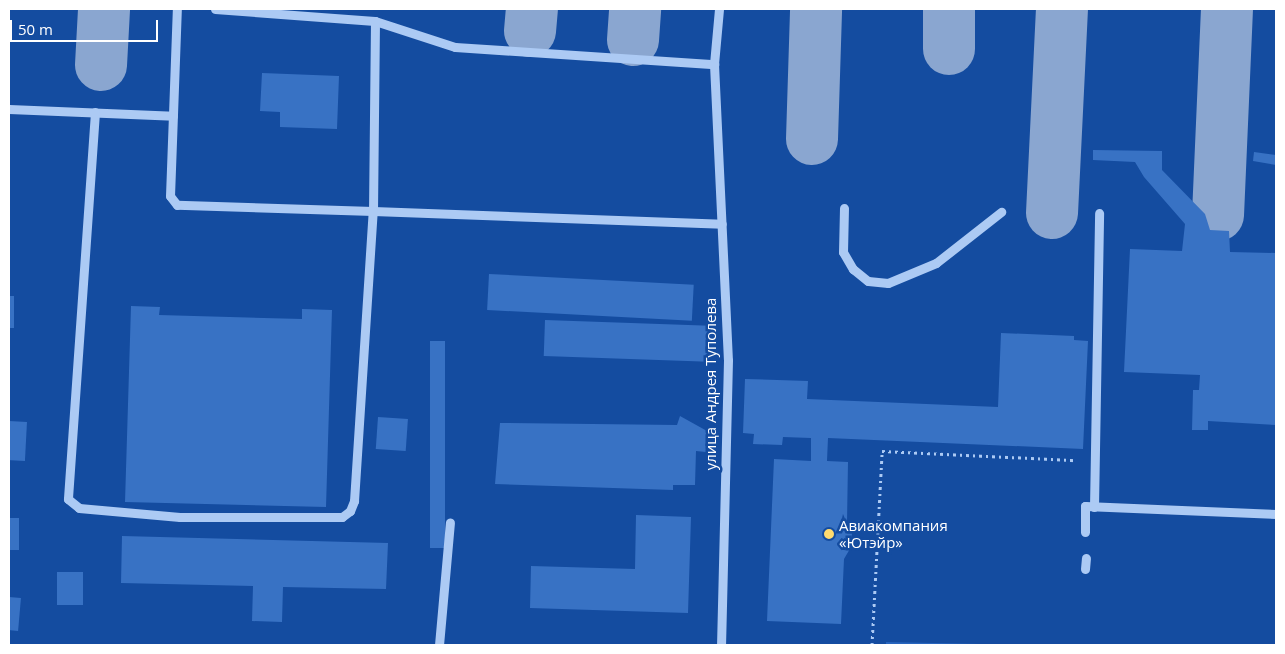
<!DOCTYPE html>
<meta charset="utf-8">
<style>
body{margin:0}
#map{position:relative;width:1285px;height:654px;overflow:hidden;background:#144ca0;font-family:"Open Sans",sans-serif}
div>[style]{position:absolute}
.green>*{inset:0;background:#2765be}
.taxiway>*{height:52px;margin:-26px;padding:0 26px;transform-origin:26px;border-radius:26px;background:#8aa6d0}
.building>*{inset:0;background:#3872c4;transform-origin:0 0}
.path>*{height:3px;margin-top:-1.5px;transform-origin:0;background:repeating-linear-gradient(90deg,#accaf4 0 2.5px,transparent 0 6.5px)}
.minor>*{height:9px;margin:-4.5px;padding:0 4.5px;transform-origin:4.5px;border-radius:4.5px;background:#accaf4}
.dots>*{width:14px;height:14px;translate:-50% -50%;box-sizing:border-box;border:2px solid #144ca0;border-radius:50%}
span{translate:-50% -50%;white-space:nowrap;text-align:center;line-height:1.15;-webkit-text-stroke:5px #144ca0;paint-order:stroke}
.street-label{font-size:15px;color:#fff}
.poi-label{font-size:15px;color:#fff}
.left{translate:0 -50%;text-align:left}
.frame{position:absolute;inset:0;border:10px solid #fff;pointer-events:none}
.scale{position:absolute;left:10px;top:20px;width:148px;height:22px;box-sizing:border-box;border:2px solid #fff;border-top:0;padding-left:6px;font-size:15px;line-height:18px;white-space:nowrap;color:#fff;-webkit-text-stroke:4px #144ca0;paint-order:stroke}
</style>
<div id="map">
<div class="green">
<div style="clip-path:polygon(886px 642px,1029px 645px,886px 645px)"></div>
</div>
<div class="taxiway">
<div style="left:949px;top:9px;width:40px;rotate:90deg"></div>
<div style="left:530px;top:31px;width:22px;rotate:-85deg"></div>
<div style="left:633px;top:40px;width:31px;rotate:-86deg"></div>
<div style="left:101px;top:65px;width:56px;rotate:-86.9deg"></div>
<div style="left:812px;top:139px;width:130px;rotate:-88.2deg"></div>
<div style="left:1052px;top:213px;width:204px;rotate:-87.2deg"></div>
<div style="left:1218px;top:215px;width:206px;rotate:-87.5deg"></div>
</div>
<div class="building">
<div style="clip-path:polygon(262px 73px,339px 76px,337px 129px,280px 127px,280px 112px,260px 111px)"></div>
<div style="clip-path:polygon(1093px 150px,1162px 151px,1162px 170px,1205px 214px,1210px 230px,1229px 231px,1230px 252px,1276px 253px,1276px 425px,1208px 421px,1208px 430px,1192px 430px,1193px 390px,1199px 390px,1200px 375px,1124px 372px,1130px 249px,1182px 251px,1185px 224px,1144px 177px,1135px 162px,1093px 160px)"></div>
<div style="clip-path:polygon(1254px 152px,1276px 155px,1276px 165px,1253px 161px)"></div>
<div style="left:489px;top:274px;width:205px;height:36px;rotate:3deg"></div>
<div style="left:9px;top:296px;width:5px;height:32px"></div>
<div style="clip-path:polygon(131px 306px,160px 307px,159px 315px,302px 319px,302px 309px,332px 310px,326px 507px,125px 502px)"></div>
<div style="left:545px;top:320px;width:165px;height:36px;rotate:2deg"></div>
<div style="clip-path:polygon(1001px 333px,1074px 336px,1074px 340px,1088px 341px,1083px 449px,828px 438px,827px 461px,848px 462px,847px 523px,852px 533px,851px 547px,844px 559px,841px 624px,767px 621px,774px 459px,811px 461px,811px 438px,783px 437px,782px 445px,753px 444px,754px 434px,743px 433px,745px 379px,808px 381px,807px 399px,998px 407px)"></div>
<div style="left:430px;top:341px;width:15px;height:207px"></div>
<div style="clip-path:polygon(680px 416px,707px 431px,706px 452px,696px 451px,695px 485px,673px 485px,673px 490px,495px 484px,500px 423px,677px 425px)"></div>
<div style="left:378px;top:417px;width:30px;height:32px;rotate:4deg"></div>
<div style="left:9px;top:421px;width:18px;height:39px;rotate:3deg"></div>
<div style="clip-path:polygon(636px 515px,691px 517px,688px 613px,530px 608px,531px 566px,635px 569px)"></div>
<div style="left:9px;top:518px;width:10px;height:32px"></div>
<div style="clip-path:polygon(122px 536px,388px 543px,386px 589px,283px 587px,282px 622px,252px 621px,253px 586px,121px 583px)"></div>
<div style="left:57px;top:572px;width:26px;height:33px"></div>
<div style="left:9px;top:597px;width:12px;height:33px;rotate:5deg"></div>
</div>
<div class="path">
<div style="left:872px;top:645px;width:194px;rotate:-87deg"></div>
<div style="left:882px;top:451px;width:194px;rotate:2.7deg"></div>
</div>
<div class="minor">
<div style="left:215px;top:9px;width:160px;rotate:4.3deg"></div>
<div style="left:375px;top:21px;width:84px;rotate:18deg"></div>
<div style="left:455px;top:47px;width:260px;rotate:3.8deg"></div>
<div style="left:714px;top:64px;width:55px;rotate:-84.8deg"></div>
<div style="left:375px;top:21px;width:190px;rotate:90.6deg"></div>
<div style="left:373px;top:211px;width:349px;rotate:2.1deg"></div>
<div style="left:714px;top:64px;width:296px;rotate:87.3deg"></div>
<div style="left:728px;top:360px;width:285px;rotate:91.4deg"></div>
<div style="left:9px;top:109px;width:164px;rotate:2.4deg"></div>
<div style="left:95px;top:112px;width:388px;rotate:94deg"></div>
<div style="left:68px;top:499px;width:14px;rotate:39deg"></div>
<div style="left:79px;top:508px;width:101px;rotate:5.1deg"></div>
<div style="left:180px;top:517px;width:162px"></div>
<div style="left:342px;top:517px;width:10px;rotate:-37deg"></div>
<div style="left:350px;top:511px;width:11px;rotate:-68deg"></div>
<div style="left:354px;top:501px;width:291px;rotate:-86.3deg"></div>
<div style="left:373px;top:211px;width:196px;rotate:-178.2deg"></div>
<div style="left:177px;top:205px;width:11px;rotate:-128deg"></div>
<div style="left:170px;top:196px;width:187px;rotate:-87.9deg"></div>
<div style="left:844px;top:208px;width:44px;rotate:91.3deg"></div>
<div style="left:843px;top:252px;width:20px;rotate:60deg"></div>
<div style="left:853px;top:269px;width:19px;rotate:39deg"></div>
<div style="left:868px;top:281px;width:20px;rotate:6deg"></div>
<div style="left:888px;top:283px;width:52px;rotate:-22.6deg"></div>
<div style="left:936px;top:263px;width:83px;rotate:-38.1deg"></div>
<div style="left:1094px;top:507px;width:294px;rotate:-89deg"></div>
<div style="left:1085px;top:532px;width:26px;rotate:-90deg"></div>
<div style="left:1085px;top:506px;width:191px;rotate:2.4deg"></div>
<div style="left:1085px;top:569px;width:11px;rotate:-85deg"></div>
<div style="left:439px;top:645px;width:123px;rotate:-84.9deg"></div>
</div>
<div class="dots">
<div style="left:829px;top:534px;background:#ffdb6f"></div>
</div>
<div class="street-label">
<span style="left:711px;top:384px;rotate:-90deg">улица Андрея Туполева</span>
</div>
<div class="poi-label">
<span class="left" style="left:839px;top:534px">Авиакомпания<br>«Ютэйр»</span>
</div>
<div class="frame"></div>
<div class="scale">50 m</div>
</div>
